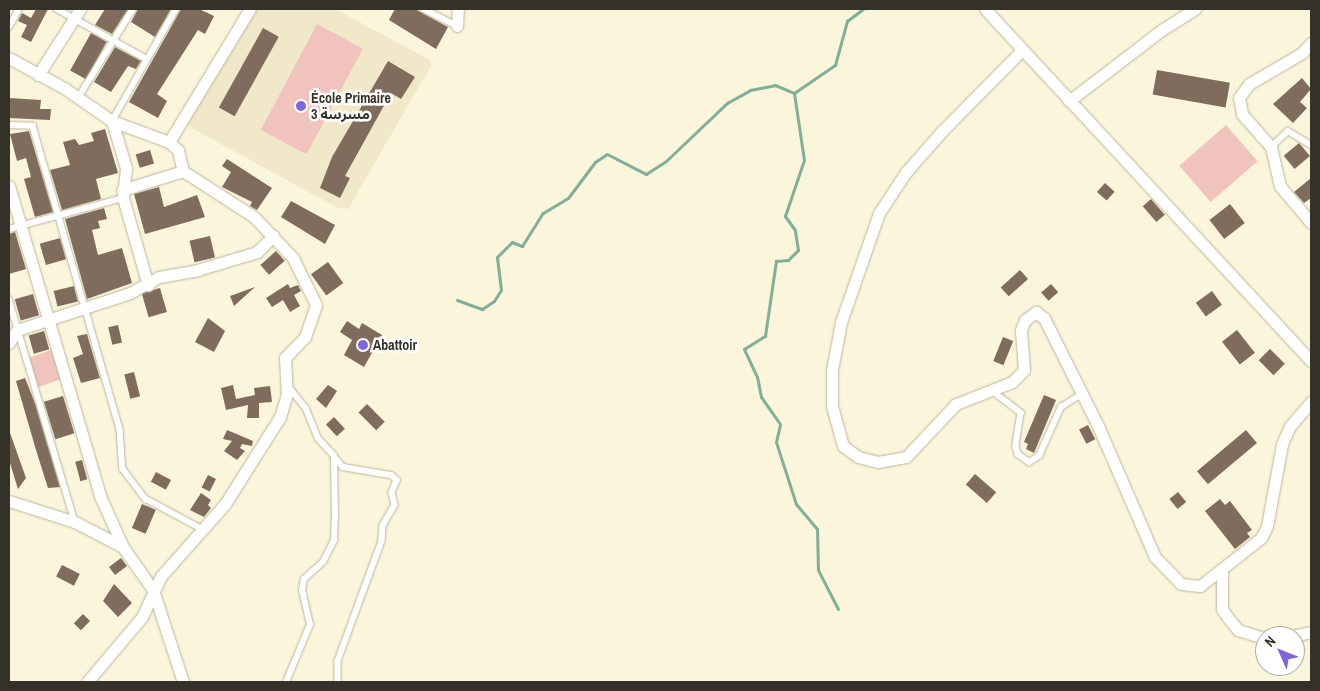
<!DOCTYPE html>
<meta charset="utf-8">
<style>
body{margin:0}
#map{position:relative;width:1320px;height:691px;overflow:hidden;background:#fbf5dc;font-family:"Archivo Narrow","Noto Sans Arabic",sans-serif}
div>[style]{position:absolute}
.built>*{inset:0;background:#f0e8c9}
.green>*{inset:0;background:#f0c4bc;transform-origin:0 0}
.stream>*{height:3px;margin:-1.5px;padding:0 1.5px;transform-origin:1.5px;border-radius:1.5px;background:#81af97}
.building>*{inset:0;background:#7f6c5d;transform-origin:0 0}
.roads{filter:drop-shadow(0 0 1px #bbb69e) drop-shadow(0 0 1px #bbb69e)}
.lane>*{height:5.5px;margin:-2.75px;padding:0 2.75px;transform-origin:2.75px;border-radius:2.75px;background:#fff}
.street>*{height:11px;margin:-5.5px;padding:0 5.5px;transform-origin:5.5px;border-radius:5.5px;background:#fff}
.dots>*{width:14px;height:14px;translate:-50% -50%;box-sizing:border-box;border:2px solid #fff;border-radius:50%}
span{translate:-50% -50%;white-space:nowrap;text-align:center;line-height:1.15;-webkit-text-stroke:5px #fff;paint-order:stroke}
.poi-label{font-size:14px;color:#343128;font-weight:700}
.left{translate:0 -50%;text-align:left}
.frame{position:absolute;inset:0;border:10px solid #343128;pointer-events:none}
.north{position:absolute;left:1255px;top:626px;width:50px;height:50px;box-sizing:border-box;background:#fff;border:1px solid #aeada9;border-radius:50%;rotate:314deg;font-size:14px;font-weight:700;line-height:20px;text-align:center;color:#343128}
.north::after{content:'';display:block;margin:auto;width:18px;height:22px;background:#7f64df;clip-path:polygon(50% 0,100% 100%,50% 72%,0 100%)}
</style>
<div id="map">
<div class="built">
<div style="clip-path:polygon(253px 9px,335px 9px,430px 60px,431px 66px,348px 209px,338px 208px,186px 125px)"></div>
</div>
<div class="green">
<div style="left:317px;top:24px;width:52px;height:120px;rotate:28deg"></div>
<div style="left:1226px;top:125px;width:48px;height:62px;rotate:49deg"></div>
<div style="left:54px;top:349px;width:31px;height:27px;rotate:71deg"></div>
</div>
<div class="stream">
<div style="left:457px;top:300px;width:27px;rotate:20deg"></div>
<div style="left:482px;top:309px;width:14px;rotate:-34deg"></div>
<div style="left:494px;top:301px;width:13px;rotate:-58deg"></div>
<div style="left:501px;top:290px;width:33px;rotate:-97deg"></div>
<div style="left:497px;top:257px;width:21px;rotate:-45deg"></div>
<div style="left:512px;top:242px;width:11px;rotate:22deg"></div>
<div style="left:522px;top:246px;width:39px;rotate:-58deg"></div>
<div style="left:543px;top:213px;width:29px;rotate:-31deg"></div>
<div style="left:568px;top:198px;width:45px;rotate:-53.1deg"></div>
<div style="left:595px;top:162px;width:14px;rotate:-34deg"></div>
<div style="left:607px;top:154px;width:44px;rotate:27.1deg"></div>
<div style="left:646px;top:174px;width:24px;rotate:-33deg"></div>
<div style="left:666px;top:161px;width:84px;rotate:-43.6deg"></div>
<div style="left:727px;top:103px;width:26px;rotate:-29deg"></div>
<div style="left:750px;top:90px;width:25px;rotate:-11deg"></div>
<div style="left:775px;top:85px;width:21px;rotate:23deg"></div>
<div style="left:838px;top:609px;width:44px;rotate:-117.1deg"></div>
<div style="left:818px;top:570px;width:41px;rotate:-91.4deg"></div>
<div style="left:817px;top:529px;width:33px;rotate:-130deg"></div>
<div style="left:796px;top:504px;width:65px;rotate:-107.9deg"></div>
<div style="left:776px;top:442px;width:18px;rotate:-77deg"></div>
<div style="left:780px;top:424px;width:33px;rotate:-125deg"></div>
<div style="left:761px;top:397px;width:20px;rotate:-101deg"></div>
<div style="left:757px;top:377px;width:31px;rotate:-115deg"></div>
<div style="left:744px;top:349px;width:25px;rotate:-32deg"></div>
<div style="left:765px;top:336px;width:76px;rotate:-81.7deg"></div>
<div style="left:776px;top:261px;width:12px;rotate:-5deg"></div>
<div style="left:788px;top:260px;width:14px;rotate:-45deg"></div>
<div style="left:798px;top:250px;width:20px;rotate:-99deg"></div>
<div style="left:795px;top:230px;width:17px;rotate:-126deg"></div>
<div style="left:785px;top:216px;width:59px;rotate:-71.3deg"></div>
<div style="left:804px;top:160px;width:68px;rotate:-98.5deg"></div>
<div style="left:794px;top:93px;width:50px;rotate:-34.3deg"></div>
<div style="left:835px;top:65px;width:46px;rotate:-74.7deg"></div>
<div style="left:847px;top:21px;width:20px;rotate:-37deg"></div>
</div>
<div class="building">
<div style="clip-path:polygon(36px 9px,48px 9px,31px 42px,21px 37px,27px 25px,18px 21px,22px 13px,31px 18px)"></div>
<div style="clip-path:polygon(105px 9px,128px 9px,112px 34px,95px 25px)"></div>
<div style="clip-path:polygon(138px 9px,171px 9px,155px 37px,131px 22px)"></div>
<div style="clip-path:polygon(181px 9px,199px 9px,214px 16px,205px 34px,198px 30px,157px 94px,167px 101px,158px 118px,129px 102px)"></div>
<div style="clip-path:polygon(395px 9px,415px 9px,448px 27px,436px 49px,389px 20px)"></div>
<div style="left:263px;top:28px;width:18px;height:91px;rotate:29deg"></div>
<div style="left:91px;top:33px;width:18px;height:43px;rotate:29deg"></div>
<div style="clip-path:polygon(115px 47px,141px 61px,136px 69px,128px 66px,111px 92px,94px 82px)"></div>
<div style="clip-path:polygon(388px 61px,415px 77px,401px 99px,391px 93px,345px 176px,350px 178px,340px 198px,320px 188px,332px 157px)"></div>
<div style="left:1157px;top:70px;width:74px;height:25px;rotate:10deg"></div>
<div style="clip-path:polygon(1302px 78px,1311px 89px,1300px 102px,1307px 108px,1293px 123px,1273px 104px)"></div>
<div style="clip-path:polygon(9px 98px,41px 100px,40px 109px,51px 109px,50px 120px,9px 118px)"></div>
<div style="clip-path:polygon(105px 129px,118px 173px,96px 179px,101px 199px,62px 210px,50px 170px,70px 165px,63px 142px,75px 139px,79px 145px,94px 141px,91px 133px)"></div>
<div style="clip-path:polygon(29px 131px,53px 212px,35px 217px,24px 179px,31px 177px,26px 158px,17px 161px,10px 134px)"></div>
<div style="left:1299px;top:143px;width:17px;height:20px;rotate:50deg"></div>
<div style="left:150px;top:150px;width:14px;height:15px;rotate:73deg"></div>
<div style="clip-path:polygon(227px 159px,272px 188px,257px 210px,250px 206px,252px 202px,222px 187px,231px 172px,222px 166px)"></div>
<div style="clip-path:polygon(1311px 178px,1311px 198px,1304px 203px,1294px 192px)"></div>
<div style="left:1105px;top:183px;width:13px;height:12px;rotate:42deg"></div>
<div style="clip-path:polygon(159px 187px,164px 207px,197px 195px,205px 217px,145px 234px,134px 194px)"></div>
<div style="left:1151px;top:199px;width:21px;height:11px;rotate:49deg"></div>
<div style="clip-path:polygon(291px 201px,335px 225px,325px 244px,281px 217px)"></div>
<div style="left:1230px;top:204px;width:24px;height:26px;rotate:52deg"></div>
<div style="clip-path:polygon(104px 208px,107px 219px,98px 221px,100px 228px,92px 230px,98px 255px,122px 248px,132px 283px,87px 299px,65px 219px)"></div>
<div style="clip-path:polygon(15px 232px,26px 269px,9px 274px,9px 234px)"></div>
<div style="left:210px;top:236px;width:22px;height:21px;rotate:77deg"></div>
<div style="left:60px;top:238px;width:22px;height:21px;rotate:74deg"></div>
<div style="left:276px;top:251px;width:13px;height:21px;rotate:48deg"></div>
<div style="left:328px;top:262px;width:26px;height:21px;rotate:54deg"></div>
<div style="left:1020px;top:270px;width:12px;height:26px;rotate:48deg"></div>
<div style="clip-path:polygon(288px 284px,290px 288px,298px 285px,301px 291px,294px 295px,300px 306px,290px 312px,283px 300px,272px 307px,266px 298px)"></div>
<div style="left:1051px;top:284px;width:11px;height:13px;rotate:49deg"></div>
<div style="left:74px;top:286px;width:16px;height:21px;rotate:76deg"></div>
<div style="clip-path:polygon(255px 287px,234px 306px,230px 296px)"></div>
<div style="left:160px;top:288px;width:25px;height:19px;rotate:74deg"></div>
<div style="left:1212px;top:291px;width:17px;height:20px;rotate:54deg"></div>
<div style="left:33px;top:294px;width:22px;height:19px;rotate:74deg"></div>
<div style="clip-path:polygon(208px 318px,225px 331px,214px 352px,195px 342px)"></div>
<div style="clip-path:polygon(347px 321px,359px 329px,362px 323px,382px 335px,364px 367px,344px 355px,352px 340px,340px 332px)"></div>
<div style="left:118px;top:325px;width:18px;height:10px;rotate:77deg"></div>
<div style="left:1237px;top:330px;width:29px;height:19px;rotate:52deg"></div>
<div style="left:44px;top:331px;width:19px;height:16px;rotate:74deg"></div>
<div style="clip-path:polygon(87px 334px,100px 378px,81px 383px,73px 358px,83px 354px,77px 336px)"></div>
<div style="left:1003px;top:337px;width:11px;height:26px;rotate:22deg"></div>
<div style="left:395px;top:341px;width:13px;height:9px;rotate:9deg"></div>
<div style="left:1270px;top:349px;width:21px;height:16px;rotate:45deg"></div>
<div style="left:134px;top:372px;width:25px;height:10px;rotate:76deg"></div>
<div style="clip-path:polygon(25px 378px,35px 403px,60px 487px,48px 488px,36px 450px,16px 381px)"></div>
<div style="clip-path:polygon(233px 385px,236px 399px,255px 395px,254px 388px,270px 386px,272px 402px,259px 403px,259px 418px,247px 418px,248px 405px,226px 410px,221px 388px)"></div>
<div style="clip-path:polygon(328px 385px,337px 391px,326px 408px,316px 399px)"></div>
<div style="clip-path:polygon(1044px 395px,1056px 400px,1034px 453px,1026px 449px,1028px 444px,1024px 442px)"></div>
<div style="left:63px;top:396px;width:39px;height:20px;rotate:73deg"></div>
<div style="left:367px;top:404px;width:25px;height:12px;rotate:45deg"></div>
<div style="left:334px;top:417px;width:16px;height:11px;rotate:47deg"></div>
<div style="left:1088px;top:425px;width:16px;height:10px;rotate:63deg"></div>
<div style="clip-path:polygon(9px 430px,26px 478px,18px 489px,9px 460px)"></div>
<div style="clip-path:polygon(227px 430px,253px 441px,252px 446px,242px 444px,240px 448px,245px 451px,237px 460px,224px 451px,232px 441px,223px 439px)"></div>
<div style="left:1246px;top:430px;width:17px;height:64px;rotate:50deg"></div>
<div style="left:82px;top:460px;width:20px;height:7px;rotate:75deg"></div>
<div style="left:156px;top:472px;width:17px;height:11px;rotate:28deg"></div>
<div style="left:975px;top:474px;width:28px;height:14px;rotate:41deg"></div>
<div style="left:208px;top:475px;width:9px;height:14px;rotate:27deg"></div>
<div style="left:1178px;top:492px;width:13px;height:11px;rotate:51deg"></div>
<div style="clip-path:polygon(201px 493px,211px 500px,208px 505px,211px 508px,204px 517px,190px 510px)"></div>
<div style="clip-path:polygon(1220px 499px,1225px 505px,1230px 501px,1252px 530px,1247px 533px,1250px 537px,1235px 549px,1205px 511px)"></div>
<div style="left:142px;top:504px;width:15px;height:26px;rotate:23deg"></div>
<div style="left:121px;top:558px;width:10px;height:15px;rotate:53deg"></div>
<div style="left:62px;top:565px;width:20px;height:13px;rotate:27deg"></div>
<div style="clip-path:polygon(114px 584px,132px 603px,118px 617px,103px 601px)"></div>
<div style="left:83px;top:614px;width:10px;height:13px;rotate:45deg"></div>
</div>
<div class="roads">
<div class="lane">
<div style="left:57px;top:9px;width:103px;rotate:29.1deg"></div>
<div style="left:424px;top:9px;width:37px;rotate:27deg"></div>
<div style="left:9px;top:27px;width:21px;rotate:-61deg"></div>
<div style="left:78px;top:98px;width:105px;rotate:-58.3deg"></div>
<div style="left:112px;top:121px;width:129px;rotate:-60.3deg"></div>
<div style="left:9px;top:125px;width:24px;rotate:2deg"></div>
<div style="left:33px;top:126px;width:316px;rotate:74deg"></div>
<div style="left:120px;top:430px;width:39px;rotate:86deg"></div>
<div style="left:123px;top:469px;width:38px;rotate:53deg"></div>
<div style="left:146px;top:499px;width:66px;rotate:28.1deg"></div>
<div style="left:1271px;top:147px;width:23px;rotate:-43deg"></div>
<div style="left:1288px;top:131px;width:27px;rotate:31deg"></div>
<div style="left:9px;top:229px;width:118px;rotate:-15.2deg"></div>
<div style="left:9px;top:299px;width:233px;rotate:73.5deg"></div>
<div style="left:991px;top:390px;width:38px;rotate:37deg"></div>
<div style="left:1021px;top:413px;width:33px;rotate:99deg"></div>
<div style="left:1016px;top:446px;width:8px;rotate:76deg"></div>
<div style="left:1018px;top:454px;width:14px;rotate:36deg"></div>
<div style="left:1029px;top:462px;width:12px;rotate:-31deg"></div>
<div style="left:1039px;top:456px;width:54px;rotate:-65.8deg"></div>
<div style="left:1061px;top:407px;width:25px;rotate:-32deg"></div>
<div style="left:334px;top:456px;width:14px;rotate:51deg"></div>
<div style="left:343px;top:467px;width:49px;rotate:9.5deg"></div>
<div style="left:391px;top:475px;width:8px;rotate:40deg"></div>
<div style="left:397px;top:480px;width:14px;rotate:111deg"></div>
<div style="left:392px;top:493px;width:12px;rotate:76deg"></div>
<div style="left:395px;top:505px;width:24px;rotate:120deg"></div>
<div style="left:383px;top:526px;width:15px;rotate:94deg"></div>
<div style="left:382px;top:541px;width:128px;rotate:110.1deg"></div>
<div style="left:338px;top:661px;width:21px;rotate:90deg"></div>
<div style="left:286px;top:682px;width:62px;rotate:-67.2deg"></div>
<div style="left:310px;top:625px;width:35px;rotate:-103deg"></div>
<div style="left:302px;top:591px;width:12px;rotate:-81deg"></div>
<div style="left:304px;top:579px;width:25px;rotate:-42deg"></div>
<div style="left:323px;top:562px;width:25px;rotate:-63deg"></div>
<div style="left:334px;top:540px;width:24px;rotate:-88deg"></div>
<div style="left:335px;top:516px;width:60px;rotate:-91deg"></div>
<div style="left:334px;top:456px;width:23px;rotate:-133deg"></div>
<div style="left:318px;top:439px;width:32px;rotate:-112deg"></div>
<div style="left:306px;top:409px;width:28px;rotate:-129deg"></div>
</div>
<div class="street">
<div style="left:985px;top:9px;width:480px;rotate:47.2deg"></div>
<div style="left:457px;top:26px;width:17px;rotate:-87deg"></div>
<div style="left:1311px;top:43px;width:13px;rotate:132deg"></div>
<div style="left:1302px;top:53px;width:61px;rotate:149.7deg"></div>
<div style="left:1249px;top:84px;width:17px;rotate:126deg"></div>
<div style="left:1239px;top:98px;width:16px;rotate:79deg"></div>
<div style="left:1242px;top:114px;width:44px;rotate:48.7deg"></div>
<div style="left:1271px;top:147px;width:40px;rotate:77deg"></div>
<div style="left:1280px;top:186px;width:48px;rotate:50deg"></div>
<div style="left:1022px;top:50px;width:114px;rotate:134.6deg"></div>
<div style="left:942px;top:131px;width:55px;rotate:131.3deg"></div>
<div style="left:906px;top:172px;width:49px;rotate:123.4deg"></div>
<div style="left:879px;top:213px;width:115px;rotate:109.2deg"></div>
<div style="left:841px;top:322px;width:49px;rotate:100.6deg"></div>
<div style="left:832px;top:370px;width:36px;rotate:90deg"></div>
<div style="left:832px;top:406px;width:41px;rotate:74.6deg"></div>
<div style="left:843px;top:446px;width:19px;rotate:36deg"></div>
<div style="left:858px;top:457px;width:21px;rotate:14deg"></div>
<div style="left:878px;top:462px;width:28px;rotate:-10deg"></div>
<div style="left:906px;top:457px;width:73px;rotate:-46.7deg"></div>
<div style="left:956px;top:404px;width:60px;rotate:-21.4deg"></div>
<div style="left:1012px;top:382px;width:17px;rotate:-45deg"></div>
<div style="left:1024px;top:370px;width:40px;rotate:-94.3deg"></div>
<div style="left:1021px;top:330px;width:11px;rotate:-68deg"></div>
<div style="left:1025px;top:320px;width:14px;rotate:-36deg"></div>
<div style="left:1036px;top:312px;width:10px;rotate:37deg"></div>
<div style="left:1044px;top:318px;width:121px;rotate:63.4deg"></div>
<div style="left:1098px;top:426px;width:143px;rotate:66.5deg"></div>
<div style="left:1155px;top:557px;width:37px;rotate:46deg"></div>
<div style="left:1181px;top:584px;width:19px;rotate:6deg"></div>
<div style="left:1200px;top:586px;width:78px;rotate:-38.2deg"></div>
<div style="left:1261px;top:538px;width:13px;rotate:-63deg"></div>
<div style="left:1267px;top:526px;width:83px;rotate:-79.6deg"></div>
<div style="left:1282px;top:444px;width:20px;rotate:-66deg"></div>
<div style="left:1290px;top:426px;width:32px;rotate:-49deg"></div>
<div style="left:9px;top:58px;width:63px;rotate:28.6deg"></div>
<div style="left:64px;top:88px;width:58px;rotate:34.5deg"></div>
<div style="left:112px;top:121px;width:61px;rotate:20.2deg"></div>
<div style="left:169px;top:142px;width:12px;rotate:42deg"></div>
<div style="left:178px;top:150px;width:22px;rotate:77deg"></div>
<div style="left:183px;top:171px;width:85px;rotate:32.9deg"></div>
<div style="left:254px;top:217px;width:57px;rotate:46.4deg"></div>
<div style="left:293px;top:258px;width:52px;rotate:63.9deg"></div>
<div style="left:316px;top:305px;width:34px;rotate:109deg"></div>
<div style="left:305px;top:337px;width:29px;rotate:134deg"></div>
<div style="left:285px;top:358px;width:36px;rotate:87deg"></div>
<div style="left:287px;top:394px;width:24px;rotate:107deg"></div>
<div style="left:280px;top:417px;width:103px;rotate:122.3deg"></div>
<div style="left:225px;top:504px;width:96px;rotate:131.6deg"></div>
<div style="left:161px;top:576px;width:45px;rotate:114.9deg"></div>
<div style="left:142px;top:617px;width:85px;rotate:130.2deg"></div>
<div style="left:38px;top:75px;width:78px;rotate:-57.5deg"></div>
<div style="left:1069px;top:101px;width:118px;rotate:-37.5deg"></div>
<div style="left:1163px;top:29px;width:38px;rotate:-32deg"></div>
<div style="left:112px;top:121px;width:49px;rotate:73.4deg"></div>
<div style="left:126px;top:168px;width:30px;rotate:96deg"></div>
<div style="left:123px;top:198px;width:91px;rotate:74deg"></div>
<div style="left:169px;top:142px;width:156px;rotate:-58.7deg"></div>
<div style="left:9px;top:186px;width:323px;rotate:73.6deg"></div>
<div style="left:100px;top:496px;width:56px;rotate:65.7deg"></div>
<div style="left:122px;top:190px;width:64px;rotate:-17.3deg"></div>
<div style="left:9px;top:343px;width:15px;rotate:-58deg"></div>
<div style="left:17px;top:330px;width:119px;rotate:-18.1deg"></div>
<div style="left:130px;top:293px;width:33px;rotate:-29deg"></div>
<div style="left:159px;top:277px;width:39px;rotate:-10deg"></div>
<div style="left:197px;top:270px;width:63px;rotate:-16.7deg"></div>
<div style="left:257px;top:252px;width:23px;rotate:-45deg"></div>
<div style="left:9px;top:501px;width:69px;rotate:17.7deg"></div>
<div style="left:75px;top:522px;width:54px;rotate:27.5deg"></div>
<div style="left:123px;top:547px;width:52px;rotate:55.1deg"></div>
<div style="left:153px;top:590px;width:97px;rotate:71.9deg"></div>
<div style="left:1222px;top:571px;width:38px;rotate:90deg"></div>
<div style="left:1222px;top:609px;width:11px;rotate:56deg"></div>
<div style="left:1228px;top:618px;width:16px;rotate:50deg"></div>
<div style="left:1238px;top:630px;width:28px;rotate:17deg"></div>
<div style="left:1292px;top:636px;width:19px;rotate:-12deg"></div>
</div>
</div>
<div class="dots">
<div style="left:301px;top:106px;background:#7f64df"></div>
<div style="left:363px;top:345px;background:#7f64df"></div>
</div>
<div class="poi-label">
<span class="left" style="left:311px;top:106px">École Primaire<br>3 مسرسة</span>
<span class="left" style="left:373px;top:345px">Abattoir</span>
</div>
<div class="frame"></div>
<div class="north">N</div>
</div>
